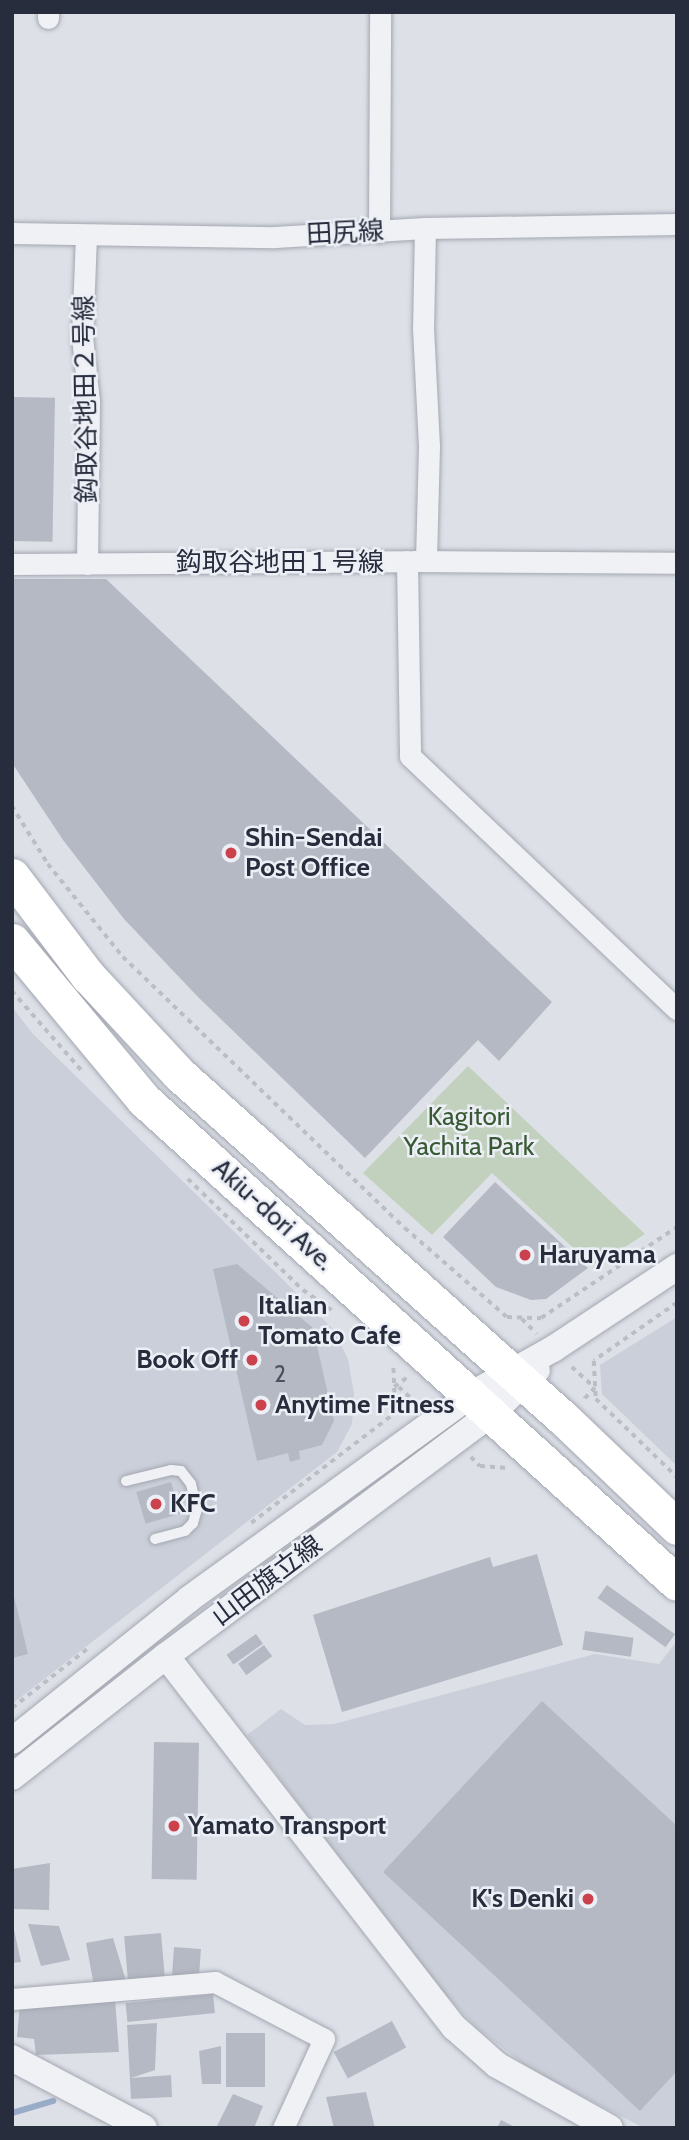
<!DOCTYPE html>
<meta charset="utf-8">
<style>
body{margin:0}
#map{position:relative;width:689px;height:2140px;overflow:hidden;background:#dde0e7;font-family:Cabin,"Noto Sans JP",sans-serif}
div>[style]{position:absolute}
.built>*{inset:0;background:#cbcfd9}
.green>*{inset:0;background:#c2d1be}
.stream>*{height:6px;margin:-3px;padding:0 3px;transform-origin:3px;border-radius:3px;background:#98abc7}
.building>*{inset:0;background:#b5b9c4;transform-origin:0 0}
.path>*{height:3.5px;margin-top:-1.75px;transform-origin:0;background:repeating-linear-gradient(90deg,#bcbec5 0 5px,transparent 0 10px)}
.roads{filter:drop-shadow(0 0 2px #a3a7b1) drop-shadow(0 0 2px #a3a7b1)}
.service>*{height:10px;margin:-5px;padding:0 5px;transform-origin:5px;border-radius:5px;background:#f0f1f5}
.minor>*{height:21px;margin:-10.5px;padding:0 10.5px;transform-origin:10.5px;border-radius:10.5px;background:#f0f1f5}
.tertiary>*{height:26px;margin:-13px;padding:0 13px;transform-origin:13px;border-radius:13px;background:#f0f1f5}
.trunk>*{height:35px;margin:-17.5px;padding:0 17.5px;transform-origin:17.5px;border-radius:17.5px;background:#fff}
.dots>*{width:19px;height:19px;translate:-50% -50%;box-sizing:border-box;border:4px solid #eceff5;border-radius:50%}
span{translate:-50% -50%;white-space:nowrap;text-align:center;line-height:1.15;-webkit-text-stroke:5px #eceff5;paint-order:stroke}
.number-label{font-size:23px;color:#4a505f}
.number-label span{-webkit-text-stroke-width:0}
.street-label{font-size:26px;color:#272d3d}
.poi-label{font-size:26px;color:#272d3d;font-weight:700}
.left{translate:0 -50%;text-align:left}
.right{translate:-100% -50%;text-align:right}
.park-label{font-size:26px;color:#385934}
.frame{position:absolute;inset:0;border:14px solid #272d3d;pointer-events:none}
</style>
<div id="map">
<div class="built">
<div style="clip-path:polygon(12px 1007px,33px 1034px,333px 1329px,348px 1359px,354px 1394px,352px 1424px,337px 1452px,12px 1704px)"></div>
<div style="clip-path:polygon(677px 1317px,677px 1466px,602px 1394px,600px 1365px)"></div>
<div style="clip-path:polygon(677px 1641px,677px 2128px,644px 2128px,530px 2069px,477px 2028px,435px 1984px,247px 1735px,281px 1709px,305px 1725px,334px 1724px,595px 1654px,659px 1664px)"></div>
</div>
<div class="green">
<div style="clip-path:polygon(468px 1066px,645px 1234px,594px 1267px,492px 1173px,432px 1235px,363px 1173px)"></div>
</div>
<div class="stream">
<div style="left:12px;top:2113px;width:43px;rotate:-16.3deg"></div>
</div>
<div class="building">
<div style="left:12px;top:397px;width:43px;height:144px;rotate:1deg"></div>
<div style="clip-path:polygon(12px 579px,106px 579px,552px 1002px,499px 1061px,478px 1040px,365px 1158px,198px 997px,124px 919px,63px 840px,12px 763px)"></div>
<div style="clip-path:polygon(495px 1182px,588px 1268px,546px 1299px,531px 1300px,496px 1287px,443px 1237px)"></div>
<div style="clip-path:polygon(237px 1264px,313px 1328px,334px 1421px,322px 1445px,299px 1451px,300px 1459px,290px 1462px,288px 1453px,257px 1461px,213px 1269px)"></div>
<div style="left:171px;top:1482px;width:33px;height:36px;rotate:74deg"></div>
<div style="clip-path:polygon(537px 1554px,563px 1645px,342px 1712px,313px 1615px,490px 1557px,493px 1567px)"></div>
<div style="left:607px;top:1585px;width:84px;height:16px;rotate:36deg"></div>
<div style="clip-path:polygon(12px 1588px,28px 1654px,12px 1658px)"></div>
<div style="left:585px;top:1631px;width:49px;height:19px;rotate:8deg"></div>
<div style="left:256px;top:1634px;width:12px;height:36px;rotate:55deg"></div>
<div style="left:264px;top:1645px;width:14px;height:32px;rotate:54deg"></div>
<div style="clip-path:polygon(542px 1701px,677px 1826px,677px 2071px,640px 2111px,383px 1872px)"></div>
<div style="left:154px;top:1742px;width:45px;height:137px;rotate:1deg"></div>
<div style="clip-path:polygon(50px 1863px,49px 1910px,13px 1909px,12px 1869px)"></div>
<div style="clip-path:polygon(28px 1924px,59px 1926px,70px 1960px,41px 1966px)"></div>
<div style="clip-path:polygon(12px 1925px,13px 1925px,21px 1962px,12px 1963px)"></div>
<div style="left:161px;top:1933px;width:44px;height:37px;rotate:85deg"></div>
<div style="clip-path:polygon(113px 1938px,126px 1981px,94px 1986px,86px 1943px)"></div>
<div style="left:174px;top:1947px;width:27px;height:28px;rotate:4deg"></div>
<div style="left:213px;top:1994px;width:19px;height:88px;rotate:84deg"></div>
<div style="clip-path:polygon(115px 1999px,119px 2052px,36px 2055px,34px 2039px,17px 2037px,20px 2004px)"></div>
<div style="left:392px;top:2021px;width:30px;height:66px;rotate:62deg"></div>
<div style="clip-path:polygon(157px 2023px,155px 2070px,131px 2078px,171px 2075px,172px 2097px,131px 2099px,127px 2025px)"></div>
<div style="left:226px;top:2033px;width:39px;height:54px"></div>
<div style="clip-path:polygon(221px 2046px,221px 2084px,202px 2084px,199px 2051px)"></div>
<div style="clip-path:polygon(366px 2092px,375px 2128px,334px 2128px,326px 2097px)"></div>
<div style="clip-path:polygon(233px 2094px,263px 2106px,254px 2128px,216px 2128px)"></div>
<div style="clip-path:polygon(501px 2120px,517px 2128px,497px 2128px)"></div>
</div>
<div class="path">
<div style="left:12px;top:806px;width:68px;rotate:58.2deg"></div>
<div style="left:48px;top:864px;width:119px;rotate:51.1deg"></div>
<div style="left:123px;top:957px;width:391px;rotate:43.9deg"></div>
<div style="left:405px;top:1228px;width:135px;rotate:41.1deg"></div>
<div style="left:507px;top:1317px;width:34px;rotate:2deg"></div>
<div style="left:541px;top:1318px;width:164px;rotate:-33.8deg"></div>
<div style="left:12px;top:991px;width:106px;rotate:48.8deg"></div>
<div style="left:188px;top:1179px;width:160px;rotate:44deg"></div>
<div style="left:303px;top:1290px;width:39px;rotate:35deg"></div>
<div style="left:677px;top:1303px;width:101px;rotate:145.1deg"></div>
<div style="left:594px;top:1361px;width:38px;rotate:87deg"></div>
<div style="left:596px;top:1399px;width:112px;rotate:43.9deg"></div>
<div style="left:522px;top:1319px;width:21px;rotate:45deg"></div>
<div style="left:572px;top:1367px;width:31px;rotate:42deg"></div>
<div style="left:595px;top:1388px;width:19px;rotate:133deg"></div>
<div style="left:394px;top:1387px;width:17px;rotate:-36deg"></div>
<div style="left:399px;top:1387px;width:25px;rotate:43deg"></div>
<div style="left:471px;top:1457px;width:13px;rotate:45deg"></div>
<div style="left:480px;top:1466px;width:28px;rotate:4deg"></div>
<div style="left:251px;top:1523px;width:181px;rotate:-37.4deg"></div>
<div style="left:395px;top:1413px;width:49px;rotate:-92.3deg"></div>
<div style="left:12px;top:1708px;width:95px;rotate:-38.2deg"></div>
</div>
<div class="roads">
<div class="service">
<div style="left:126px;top:1481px;width:46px;rotate:-13.7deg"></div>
<div style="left:171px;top:1470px;width:10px;rotate:6deg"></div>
<div style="left:181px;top:1471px;width:16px;rotate:52deg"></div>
<div style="left:191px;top:1484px;width:26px;rotate:77deg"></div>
<div style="left:197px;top:1509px;width:15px;rotate:106deg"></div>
<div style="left:193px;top:1523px;width:11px;rotate:135deg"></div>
<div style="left:185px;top:1531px;width:31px;rotate:165deg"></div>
</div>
<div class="minor">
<div style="left:48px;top:12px;width:6px;rotate:90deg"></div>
<div style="left:425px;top:228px;width:100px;rotate:91.1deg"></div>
<div style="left:423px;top:328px;width:118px;rotate:87.1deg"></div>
<div style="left:429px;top:446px;width:115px;rotate:91.5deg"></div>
<div style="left:379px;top:232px;width:220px;rotate:-89.7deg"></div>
<div style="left:12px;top:233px;width:263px;rotate:0.9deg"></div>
<div style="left:275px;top:237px;width:150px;rotate:-3.4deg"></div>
<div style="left:425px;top:228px;width:252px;rotate:-0.9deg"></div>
<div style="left:86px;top:235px;width:102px;rotate:92.2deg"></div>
<div style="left:82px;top:337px;width:64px;rotate:83.8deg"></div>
<div style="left:89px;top:401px;width:163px;rotate:90.7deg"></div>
<div style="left:413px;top:561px;width:264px;rotate:0.4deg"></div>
<div style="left:12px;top:564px;width:395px;rotate:-0.4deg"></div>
<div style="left:407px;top:561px;width:195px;rotate:89.1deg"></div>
<div style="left:410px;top:756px;width:368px;rotate:43.5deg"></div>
<div style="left:12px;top:1999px;width:204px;rotate:-4.8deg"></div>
<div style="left:215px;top:1982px;width:123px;rotate:27.6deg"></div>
<div style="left:324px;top:2039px;width:98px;rotate:114.7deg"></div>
</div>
<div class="tertiary">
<div style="left:166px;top:1656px;width:470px;rotate:52.2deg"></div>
<div style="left:454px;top:2027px;width:57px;rotate:41.5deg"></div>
<div style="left:497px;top:2065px;width:129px;rotate:29.1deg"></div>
<div style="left:12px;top:1741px;width:227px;rotate:-38.7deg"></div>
<div style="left:189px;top:1599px;width:349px;rotate:-35.9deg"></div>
<div style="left:472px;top:1394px;width:93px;rotate:-29.1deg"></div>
<div style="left:553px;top:1349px;width:149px;rotate:-33.5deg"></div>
<div style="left:12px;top:1777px;width:196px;rotate:-38.2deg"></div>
<div style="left:166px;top:1656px;width:407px;rotate:-36.7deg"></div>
<div style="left:492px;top:1413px;width:62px;rotate:-43.7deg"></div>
<div style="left:12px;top:2058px;width:149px;rotate:27.9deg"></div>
</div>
<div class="trunk">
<div style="left:12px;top:876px;width:126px;rotate:52.8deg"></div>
<div style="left:88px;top:976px;width:134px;rotate:47.1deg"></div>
<div style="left:179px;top:1074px;width:518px;rotate:41.87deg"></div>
<div style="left:565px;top:1420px;width:155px;rotate:43.7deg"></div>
<div style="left:12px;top:941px;width:207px;rotate:50.3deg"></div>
<div style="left:144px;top:1100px;width:719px;rotate:42.18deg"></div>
</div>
</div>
<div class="dots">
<div style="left:231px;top:853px;background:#cc424c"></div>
<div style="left:525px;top:1255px;background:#cc424c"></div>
<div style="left:244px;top:1321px;background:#cc424c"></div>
<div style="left:252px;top:1360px;background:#cc424c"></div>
<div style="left:261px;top:1405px;background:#cc424c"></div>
<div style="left:156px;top:1504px;background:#cc424c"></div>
<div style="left:174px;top:1826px;background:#cc424c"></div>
<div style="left:588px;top:1899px;background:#cc424c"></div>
</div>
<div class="number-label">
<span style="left:280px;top:1374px">2</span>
</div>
<div class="street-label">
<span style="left:345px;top:233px;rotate:-3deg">田尻線</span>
<span style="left:86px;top:399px;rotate:-91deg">鈎取谷地田２号線</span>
<span style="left:280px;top:563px">鈎取谷地田１号線</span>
<span style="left:273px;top:1215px;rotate:42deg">Akiu-dori Ave.</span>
<span style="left:267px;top:1581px;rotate:-37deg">山田旗立線</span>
</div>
<div class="poi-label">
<span class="left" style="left:245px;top:853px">Shin-Sendai<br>Post Office</span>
<span class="left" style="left:539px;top:1255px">Haruyama</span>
<span class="left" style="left:258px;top:1321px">Italian<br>Tomato Cafe</span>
<span class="right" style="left:238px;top:1360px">Book Off</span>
<span class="left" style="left:275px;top:1405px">Anytime Fitness</span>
<span class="left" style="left:170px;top:1504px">KFC</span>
<span class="left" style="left:188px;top:1826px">Yamato Transport</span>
<span class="right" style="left:574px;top:1899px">K's Denki</span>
</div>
<div class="park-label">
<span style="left:469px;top:1132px">Kagitori<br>Yachita Park</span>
</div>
<div class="frame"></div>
</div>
